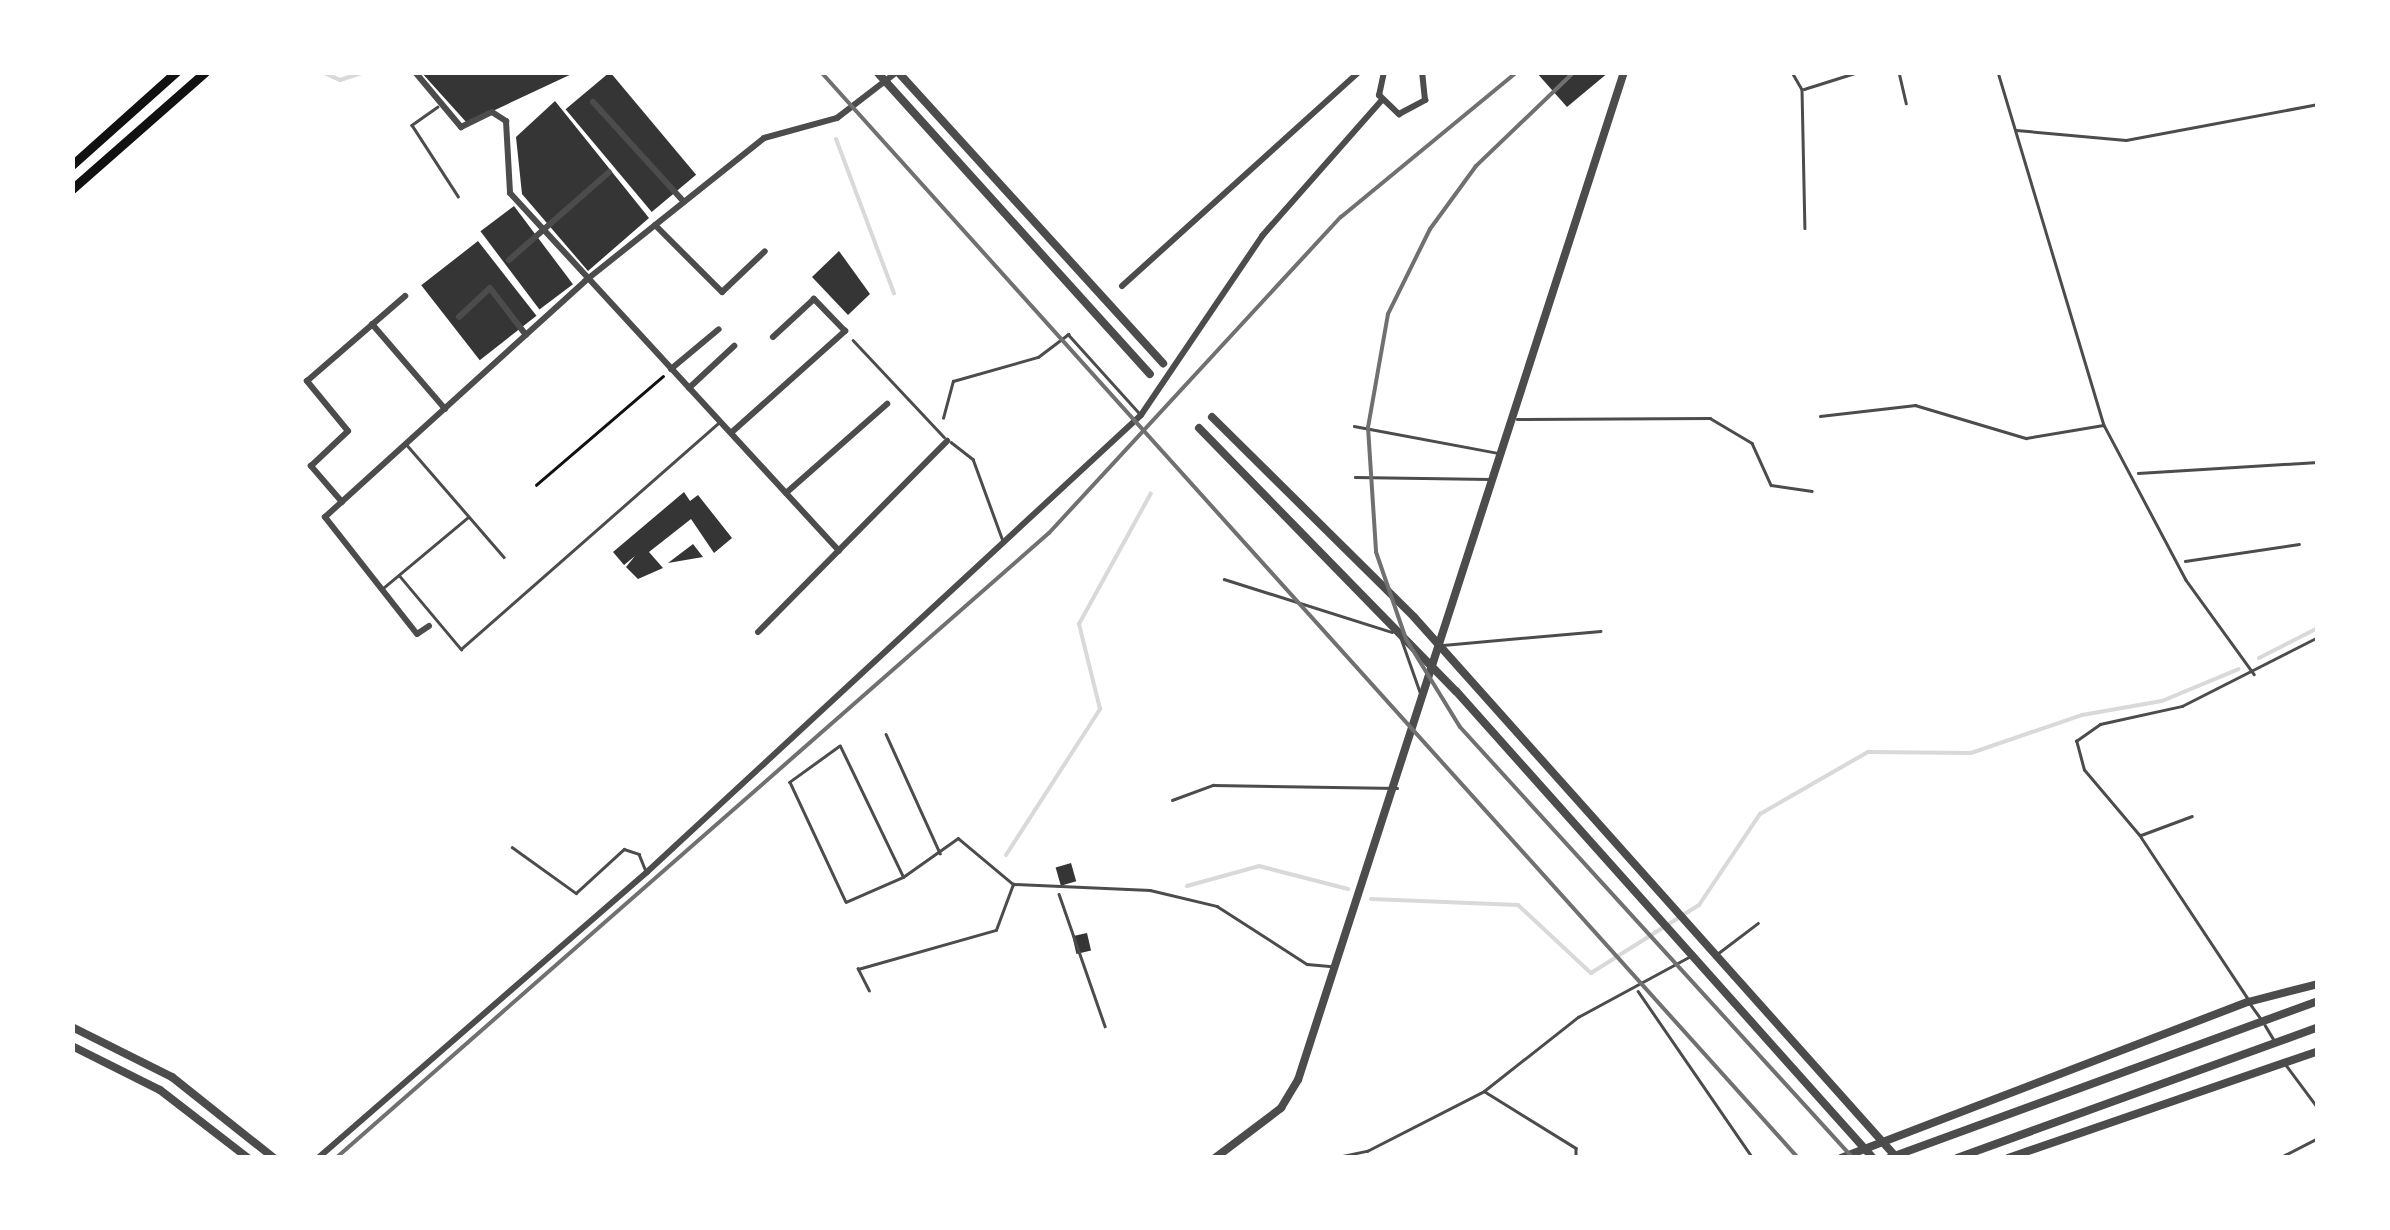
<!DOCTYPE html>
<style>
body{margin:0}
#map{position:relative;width:2390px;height:1230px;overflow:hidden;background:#fff;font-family:Spectral,serif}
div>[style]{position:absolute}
.stream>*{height:4px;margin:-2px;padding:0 2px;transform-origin:2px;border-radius:2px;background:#d9d9d9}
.building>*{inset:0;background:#353535;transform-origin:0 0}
.path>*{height:2.5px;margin:-1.25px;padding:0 1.25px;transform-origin:1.25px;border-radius:1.25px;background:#111}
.service>*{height:2.5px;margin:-1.25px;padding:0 1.25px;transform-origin:1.25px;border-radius:1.25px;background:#4c4c4c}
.minor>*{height:6px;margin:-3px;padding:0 3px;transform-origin:3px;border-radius:3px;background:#4c4c4c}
.tertiary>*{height:8px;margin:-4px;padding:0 4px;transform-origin:4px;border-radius:4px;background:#4c4c4c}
.secondary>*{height:9px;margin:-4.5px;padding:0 4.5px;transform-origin:4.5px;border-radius:4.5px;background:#111}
.rail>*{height:4px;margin:-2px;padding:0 2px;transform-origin:2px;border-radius:2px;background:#707070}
span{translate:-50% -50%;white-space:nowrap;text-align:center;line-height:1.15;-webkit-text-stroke:8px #fff;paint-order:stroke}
.frame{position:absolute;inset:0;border:75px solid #fff;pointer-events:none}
</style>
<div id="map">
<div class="stream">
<div style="left:322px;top:72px;width:20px;rotate:24deg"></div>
<div style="left:340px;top:80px;width:25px;rotate:-18deg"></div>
<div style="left:836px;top:139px;width:165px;rotate:69.4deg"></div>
<div style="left:2259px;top:658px;width:66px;rotate:-27deg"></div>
<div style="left:1006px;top:855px;width:174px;rotate:-57.2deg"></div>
<div style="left:1100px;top:709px;width:88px;rotate:-103.9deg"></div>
<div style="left:1079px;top:624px;width:149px;rotate:-61.2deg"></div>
<div style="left:1187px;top:886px;width:75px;rotate:-15.5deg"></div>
<div style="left:1259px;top:866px;width:92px;rotate:14.5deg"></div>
<div style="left:1371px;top:899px;width:147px;rotate:2.3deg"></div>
<div style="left:1518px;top:905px;width:100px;rotate:43deg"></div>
<div style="left:1591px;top:973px;width:128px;rotate:-32.2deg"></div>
<div style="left:1699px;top:905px;width:110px;rotate:-56.2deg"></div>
<div style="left:1760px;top:814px;width:125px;rotate:-29.9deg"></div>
<div style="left:1868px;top:752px;width:103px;rotate:0.6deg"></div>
<div style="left:1971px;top:753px;width:117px;rotate:-18.9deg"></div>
<div style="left:2082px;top:715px;width:81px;rotate:-9.9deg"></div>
<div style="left:2162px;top:701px;width:83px;rotate:-22.6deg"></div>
</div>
<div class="building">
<div style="clip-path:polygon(421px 72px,576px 72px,467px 123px)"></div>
<div style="left:610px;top:72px;width:134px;height:58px;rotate:50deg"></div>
<div style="clip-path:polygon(1536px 72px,1609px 72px,1567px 107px)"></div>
<div style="clip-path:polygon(555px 101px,649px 218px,588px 271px,522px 194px,516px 137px)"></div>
<div style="left:514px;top:206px;width:98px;height:42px;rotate:53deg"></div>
<div style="left:478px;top:241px;width:95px;height:72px;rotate:52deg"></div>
<div style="clip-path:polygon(839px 251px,870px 294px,848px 315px,812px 277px)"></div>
<div style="clip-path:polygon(684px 492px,690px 501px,698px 495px,732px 538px,714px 553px,691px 519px,649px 552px,663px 568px,638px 579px,626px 567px,635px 556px,624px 565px,613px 552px)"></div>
<div style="clip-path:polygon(693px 544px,703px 557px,668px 563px)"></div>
<div style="left:1071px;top:863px;width:19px;height:16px;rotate:74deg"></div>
<div style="left:1087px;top:933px;width:18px;height:15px;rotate:77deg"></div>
</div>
<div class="path">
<div style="left:536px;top:485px;width:167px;rotate:-40.6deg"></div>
</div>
<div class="service">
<div style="left:1792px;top:72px;width:20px;rotate:60deg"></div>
<div style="left:1802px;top:89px;width:139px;rotate:88.8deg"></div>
<div style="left:1899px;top:72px;width:32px;rotate:77deg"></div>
<div style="left:1998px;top:72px;width:369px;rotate:73.3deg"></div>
<div style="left:2104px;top:425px;width:175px;rotate:62.1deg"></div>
<div style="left:2186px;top:580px;width:116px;rotate:54.1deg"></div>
<div style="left:1804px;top:89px;width:57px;rotate:-17.5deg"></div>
<div style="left:438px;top:107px;width:32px;rotate:145deg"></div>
<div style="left:412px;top:125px;width:85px;rotate:57.1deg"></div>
<div style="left:2016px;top:130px;width:110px;rotate:5.2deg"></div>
<div style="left:2126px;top:140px;width:195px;rotate:-10.6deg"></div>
<div style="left:853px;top:340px;width:133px;rotate:46.8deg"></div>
<div style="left:1820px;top:416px;width:96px;rotate:-6.6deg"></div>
<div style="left:1915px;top:405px;width:116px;rotate:16.6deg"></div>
<div style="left:2026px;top:438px;width:78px;rotate:-9.6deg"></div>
<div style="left:943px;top:418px;width:38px;rotate:-75deg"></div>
<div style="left:953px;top:381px;width:88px;rotate:-15.8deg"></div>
<div style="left:1038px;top:357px;width:38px;rotate:-37deg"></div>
<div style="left:1068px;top:334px;width:108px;rotate:48deg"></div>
<div style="left:1517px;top:419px;width:193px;rotate:-0.3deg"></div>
<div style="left:1710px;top:418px;width:49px;rotate:30.8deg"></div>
<div style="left:1752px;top:443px;width:46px;rotate:65.7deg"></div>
<div style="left:1771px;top:485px;width:41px;rotate:8.3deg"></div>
<div style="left:1354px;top:426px;width:147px;rotate:10.6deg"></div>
<div style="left:951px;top:442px;width:28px;rotate:38deg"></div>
<div style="left:973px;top:459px;width:87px;rotate:69.9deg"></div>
<div style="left:407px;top:445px;width:148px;rotate:49.1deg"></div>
<div style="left:2138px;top:473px;width:180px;rotate:-3.5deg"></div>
<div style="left:1355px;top:477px;width:134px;rotate:0.9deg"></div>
<div style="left:2185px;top:561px;width:115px;rotate:-8.5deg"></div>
<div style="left:399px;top:575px;width:97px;rotate:50deg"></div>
<div style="left:461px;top:649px;width:344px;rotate:-41.3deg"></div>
<div style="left:1224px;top:579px;width:176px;rotate:17.5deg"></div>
<div style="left:382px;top:589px;width:112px;rotate:-39.9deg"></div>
<div style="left:1401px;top:638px;width:57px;rotate:70.6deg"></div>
<div style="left:1443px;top:645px;width:158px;rotate:-5.1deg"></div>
<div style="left:886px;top:734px;width:131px;rotate:65.6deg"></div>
<div style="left:1172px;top:800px;width:44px;rotate:-20.1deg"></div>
<div style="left:1213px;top:785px;width:184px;rotate:0.9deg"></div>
<div style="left:2141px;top:835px;width:54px;rotate:-20.4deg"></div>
<div style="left:512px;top:847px;width:79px;rotate:35.7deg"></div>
<div style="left:576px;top:893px;width:65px;rotate:-42.5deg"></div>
<div style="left:624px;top:849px;width:16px;rotate:18deg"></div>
<div style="left:639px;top:854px;width:18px;rotate:68deg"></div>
<div style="left:903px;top:877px;width:145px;rotate:-115.7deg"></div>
<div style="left:840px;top:746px;width:62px;rotate:144.2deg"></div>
<div style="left:790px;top:782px;width:132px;rotate:65deg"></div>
<div style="left:846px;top:902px;width:62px;rotate:-23.7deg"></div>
<div style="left:903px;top:877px;width:67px;rotate:-35.3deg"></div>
<div style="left:958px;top:838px;width:72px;rotate:39.9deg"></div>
<div style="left:1013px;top:884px;width:137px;rotate:2.5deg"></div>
<div style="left:1150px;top:890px;width:69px;rotate:13.4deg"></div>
<div style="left:1217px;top:906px;width:107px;rotate:32.8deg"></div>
<div style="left:1307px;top:964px;width:25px;rotate:5deg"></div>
<div style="left:1059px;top:894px;width:140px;rotate:70.8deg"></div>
<div style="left:1717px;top:954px;width:51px;rotate:-37.1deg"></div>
<div style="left:869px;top:991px;width:25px;rotate:-117deg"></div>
<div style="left:858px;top:969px;width:143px;rotate:-15.8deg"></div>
<div style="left:996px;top:930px;width:49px;rotate:-69.7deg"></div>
<div style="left:1638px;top:991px;width:201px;rotate:55.5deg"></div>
<div style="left:2247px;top:998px;width:196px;rotate:-123.5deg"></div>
<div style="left:2139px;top:835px;width:85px;rotate:-130.2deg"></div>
<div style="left:2084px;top:770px;width:30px;rotate:-105deg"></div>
<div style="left:2076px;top:741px;width:29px;rotate:-35deg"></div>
<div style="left:2100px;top:724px;width:84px;rotate:-12.4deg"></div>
<div style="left:2182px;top:706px;width:153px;rotate:-26.9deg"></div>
<div style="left:2251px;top:1005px;width:17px;rotate:54deg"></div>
<div style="left:2265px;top:1025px;width:17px;rotate:59deg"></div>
<div style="left:2286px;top:1065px;width:54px;rotate:53.3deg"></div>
<div style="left:1484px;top:1091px;width:108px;rotate:31.8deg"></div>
<div style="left:1576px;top:1148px;width:10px;rotate:90deg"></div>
<div style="left:1333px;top:1158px;width:35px;rotate:-12deg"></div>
<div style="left:1367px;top:1151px;width:131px;rotate:-27.1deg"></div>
<div style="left:1484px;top:1091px;width:120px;rotate:-38.2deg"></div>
<div style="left:1578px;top:1017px;width:126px;rotate:-28.4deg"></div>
<div style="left:2279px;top:1158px;width:44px;rotate:-27.1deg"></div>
</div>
<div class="minor">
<div style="left:415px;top:72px;width:72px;rotate:50.1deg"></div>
<div style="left:461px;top:127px;width:34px;rotate:-26deg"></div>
<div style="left:492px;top:112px;width:17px;rotate:33deg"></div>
<div style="left:506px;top:121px;width:72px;rotate:86.8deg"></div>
<div style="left:510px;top:193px;width:486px;rotate:47.4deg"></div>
<div style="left:1384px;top:72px;width:24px;rotate:102deg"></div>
<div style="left:1379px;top:95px;width:28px;rotate:44deg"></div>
<div style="left:1399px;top:114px;width:30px;rotate:-28deg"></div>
<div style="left:1425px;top:100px;width:28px;rotate:-96deg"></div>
<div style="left:593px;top:102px;width:135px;rotate:47.7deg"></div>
<div style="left:655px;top:225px;width:95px;rotate:45deg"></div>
<div style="left:722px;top:292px;width:59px;rotate:-43.6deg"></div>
<div style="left:509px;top:260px;width:133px;rotate:-41.3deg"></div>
<div style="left:1122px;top:286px;width:319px;rotate:-42.1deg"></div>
<div style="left:459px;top:317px;width:42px;rotate:-43.1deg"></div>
<div style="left:490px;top:288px;width:59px;rotate:52.5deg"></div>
<div style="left:372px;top:324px;width:112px;rotate:49.3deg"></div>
<div style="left:671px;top:369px;width:62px;rotate:-39.8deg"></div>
<div style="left:689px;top:388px;width:62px;rotate:-43deg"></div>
<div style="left:732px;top:432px;width:152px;rotate:-41.8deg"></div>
<div style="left:845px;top:331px;width:45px;rotate:-134.1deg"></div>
<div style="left:814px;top:299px;width:56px;rotate:137.2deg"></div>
<div style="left:786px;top:493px;width:135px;rotate:-41.4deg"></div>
<div style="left:342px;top:502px;width:48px;rotate:-130.7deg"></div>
<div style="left:311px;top:466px;width:51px;rotate:-43.4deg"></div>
<div style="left:348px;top:431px;width:65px;rotate:-129.4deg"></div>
<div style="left:307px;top:381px;width:130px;rotate:-40.9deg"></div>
<div style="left:429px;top:626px;width:14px;rotate:146deg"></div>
<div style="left:417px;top:634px;width:149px;rotate:-128.2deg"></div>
<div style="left:325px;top:517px;width:351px;rotate:-42.2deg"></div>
<div style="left:585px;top:281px;width:229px;rotate:-38.6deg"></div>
<div style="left:764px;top:138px;width:76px;rotate:-15.3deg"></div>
<div style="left:837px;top:118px;width:76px;rotate:-37.5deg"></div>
<div style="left:758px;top:632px;width:269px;rotate:-45.3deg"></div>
<div style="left:318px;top:1158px;width:436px;rotate:-41deg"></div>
<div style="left:647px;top:872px;width:673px;rotate:-42.77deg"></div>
<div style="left:1141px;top:415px;width:216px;rotate:-55.9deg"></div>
<div style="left:1262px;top:236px;width:180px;rotate:-48.6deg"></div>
</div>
<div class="tertiary">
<div style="left:877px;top:72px;width:407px;rotate:47.9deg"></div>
<div style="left:898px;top:72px;width:394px;rotate:47.7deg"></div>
<div style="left:1212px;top:417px;width:284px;rotate:44.7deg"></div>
<div style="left:1414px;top:617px;width:725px;rotate:48.24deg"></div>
<div style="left:1199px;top:428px;width:368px;rotate:45.7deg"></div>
<div style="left:1456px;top:691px;width:626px;rotate:48.24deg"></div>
<div style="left:72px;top:1027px;width:112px;rotate:26.6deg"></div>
<div style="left:172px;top:1077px;width:130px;rotate:38.5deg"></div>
<div style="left:72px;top:1046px;width:98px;rotate:26.6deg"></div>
<div style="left:160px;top:1090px;width:111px;rotate:37.7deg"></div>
<div style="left:1215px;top:1158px;width:83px;rotate:-37.1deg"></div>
<div style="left:1281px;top:1108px;width:33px;rotate:-59deg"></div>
<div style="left:1298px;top:1080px;width:1059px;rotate:-72.08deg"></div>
<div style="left:1841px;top:1158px;width:436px;rotate:-21deg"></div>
<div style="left:2248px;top:1002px;width:72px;rotate:-14.4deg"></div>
<div style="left:1889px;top:1158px;width:457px;rotate:-20.1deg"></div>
<div style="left:1957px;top:1158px;width:384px;rotate:-19.9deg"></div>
<div style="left:2008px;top:1158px;width:328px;rotate:-19deg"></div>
</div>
<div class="secondary">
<div style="left:72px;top:165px;width:140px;rotate:-41.8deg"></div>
<div style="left:72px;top:189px;width:177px;rotate:-41.3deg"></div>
</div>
<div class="rail">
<div style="left:821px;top:72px;width:1461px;rotate:48.02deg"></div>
<div style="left:1574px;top:72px;width:136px;rotate:136.2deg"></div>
<div style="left:1476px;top:166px;width:78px;rotate:126.1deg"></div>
<div style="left:1430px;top:229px;width:95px;rotate:116.3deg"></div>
<div style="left:1388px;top:314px;width:115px;rotate:100deg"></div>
<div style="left:1368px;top:427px;width:125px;rotate:86.3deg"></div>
<div style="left:1376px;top:552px;width:92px;rotate:71deg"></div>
<div style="left:1406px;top:639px;width:103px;rotate:58.5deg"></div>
<div style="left:1460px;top:727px;width:583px;rotate:47.64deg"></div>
<div style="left:336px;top:1158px;width:948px;rotate:-41.24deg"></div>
<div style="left:1049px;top:533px;width:430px;rotate:-47.3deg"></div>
<div style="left:1341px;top:217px;width:228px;rotate:-39.5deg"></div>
</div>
<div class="frame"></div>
</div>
